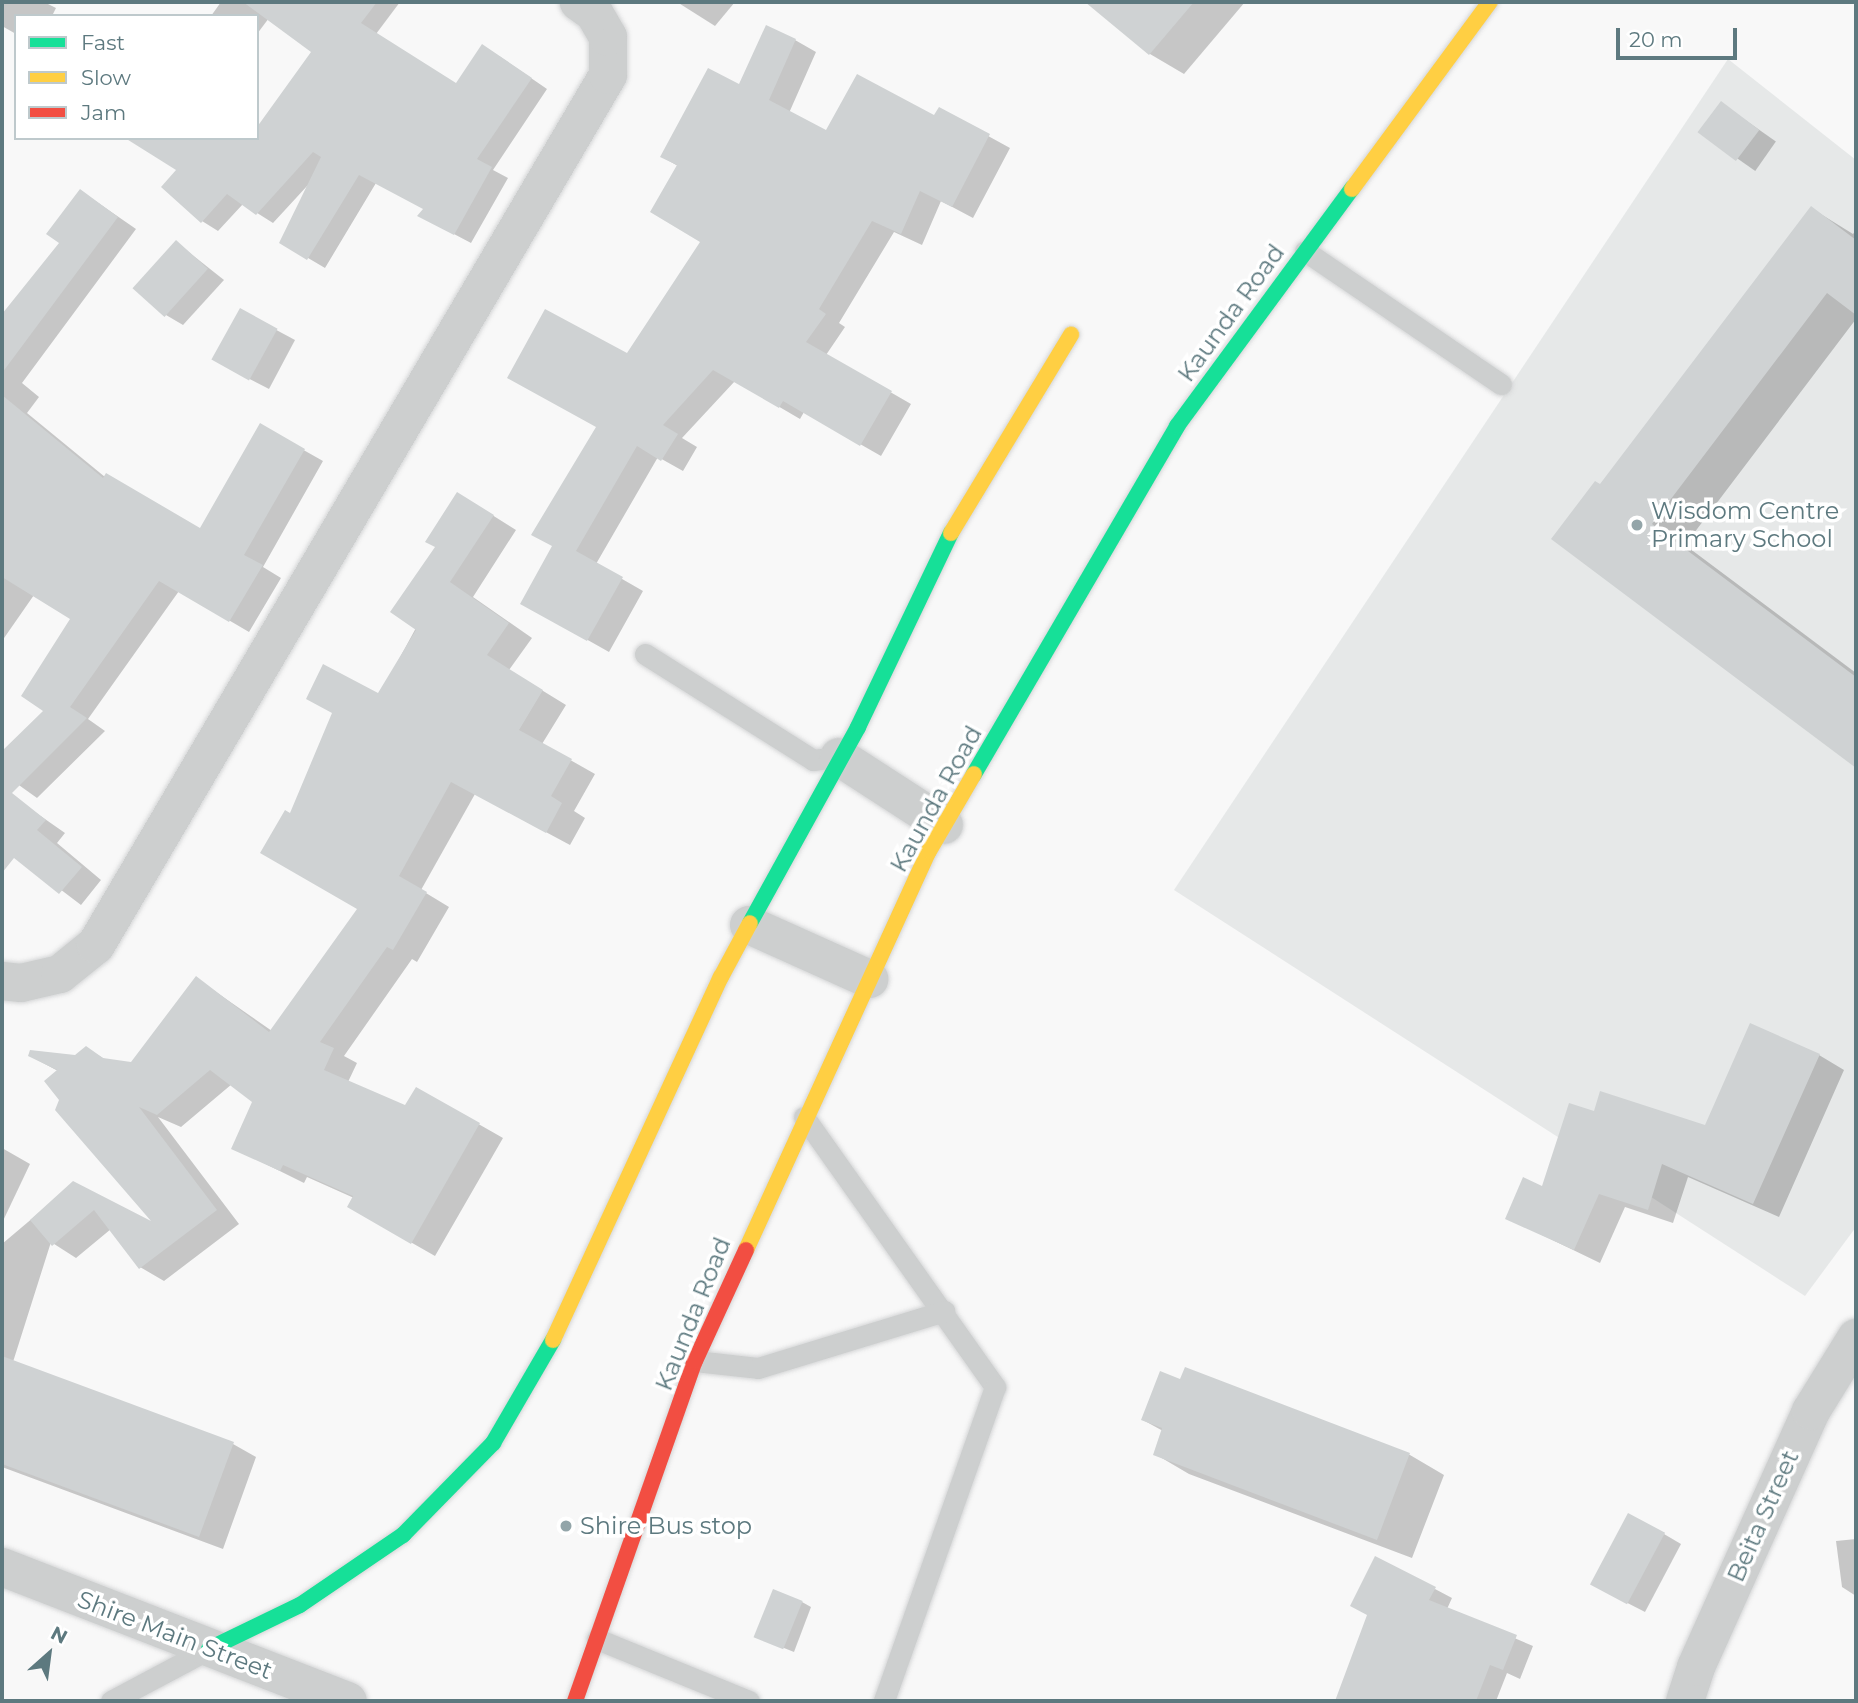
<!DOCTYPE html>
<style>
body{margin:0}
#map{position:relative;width:1858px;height:1703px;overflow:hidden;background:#f8f8f8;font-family:Montserrat,sans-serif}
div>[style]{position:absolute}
.built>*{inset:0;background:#e6e8e8}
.shadow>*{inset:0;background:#0003;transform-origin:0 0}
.building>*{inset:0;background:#cfd2d3;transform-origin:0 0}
.roads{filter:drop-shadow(0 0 2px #d5d6d7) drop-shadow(0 0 2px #d5d6d7)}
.lane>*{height:21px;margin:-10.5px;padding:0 10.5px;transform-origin:10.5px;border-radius:10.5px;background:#cdcfcf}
.street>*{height:38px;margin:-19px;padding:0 19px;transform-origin:19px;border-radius:19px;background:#cdcfcf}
.fast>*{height:16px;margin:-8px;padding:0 8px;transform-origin:8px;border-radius:8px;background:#16e098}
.slow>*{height:16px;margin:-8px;padding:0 8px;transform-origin:8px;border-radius:8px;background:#ffcf43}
.jam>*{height:16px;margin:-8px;padding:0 8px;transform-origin:8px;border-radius:8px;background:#f24e42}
.dots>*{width:19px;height:19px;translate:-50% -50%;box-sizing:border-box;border:4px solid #fff;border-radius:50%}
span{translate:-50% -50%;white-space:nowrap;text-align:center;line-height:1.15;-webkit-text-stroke:7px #fff;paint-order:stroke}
.street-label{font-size:24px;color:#5d797f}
.poi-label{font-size:24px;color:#5d797f}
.left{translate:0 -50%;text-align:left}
.frame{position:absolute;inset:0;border:4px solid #5d797f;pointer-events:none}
.legend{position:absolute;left:14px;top:14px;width:245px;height:126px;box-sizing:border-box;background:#fff;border:2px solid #bec9cc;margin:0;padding:9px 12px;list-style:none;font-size:21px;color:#5d797f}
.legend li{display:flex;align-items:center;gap:14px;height:35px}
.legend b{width:35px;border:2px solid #bec9cc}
.north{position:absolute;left:14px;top:1619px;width:70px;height:70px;-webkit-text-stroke:5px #fff;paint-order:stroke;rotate:28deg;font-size:19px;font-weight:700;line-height:28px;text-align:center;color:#5d797f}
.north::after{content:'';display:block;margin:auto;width:24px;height:32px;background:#5d797f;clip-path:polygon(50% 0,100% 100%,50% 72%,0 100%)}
.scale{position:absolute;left:1616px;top:28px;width:121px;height:32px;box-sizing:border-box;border:4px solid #5d797f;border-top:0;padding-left:9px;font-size:21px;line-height:24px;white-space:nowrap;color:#5d797f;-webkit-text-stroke:5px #fff;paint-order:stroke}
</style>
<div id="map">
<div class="built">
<div style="clip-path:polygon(1728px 59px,1856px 160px,1856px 1227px,1805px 1296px,1174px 890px)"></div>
</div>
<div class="shadow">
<div style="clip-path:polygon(2px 2px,44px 2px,56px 8px,52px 16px,16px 16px,16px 34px,2px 26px)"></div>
<div style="clip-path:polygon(221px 2px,400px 2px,376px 34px,457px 85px,499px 56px,547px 89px,493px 170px,508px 178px,471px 243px,435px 224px,426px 209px,376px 183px,325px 268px,281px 242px,308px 185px,273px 223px,243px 204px,218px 231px,202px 221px,314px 51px,269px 18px,257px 34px,257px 16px,211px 16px)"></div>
<div style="clip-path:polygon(677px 2px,735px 2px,715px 26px)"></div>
<div style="clip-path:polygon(1088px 2px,1245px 2px,1184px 74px,1150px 54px)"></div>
<div style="clip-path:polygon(795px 40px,816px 52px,789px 113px,827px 133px,935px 117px,939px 109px,1010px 148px,973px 218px,941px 201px,922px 245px,894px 232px,839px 323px,845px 327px,826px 355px,911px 404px,881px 456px,804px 412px,800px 419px,735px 381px,682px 438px,697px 447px,683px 471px,658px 457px,596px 564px,643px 591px,609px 652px,522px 603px,555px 546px,628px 356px,702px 241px,678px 166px,662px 157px)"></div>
<div style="left:1721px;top:103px;width:67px;height:36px;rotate:35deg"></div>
<div style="clip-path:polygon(81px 191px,136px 229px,22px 383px,39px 397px,27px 413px,105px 477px,201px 531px,261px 426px,323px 461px,263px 567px,281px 578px,249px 632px,179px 591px,88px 719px,105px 731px,37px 798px,2px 773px,2px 754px,46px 710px,73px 618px,34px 595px,2px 641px,2px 317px,61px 243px)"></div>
<div style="clip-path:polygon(1811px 208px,1853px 234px,1856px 230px,1856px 319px,1685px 545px,1856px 673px,1856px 766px,1553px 539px,1600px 486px)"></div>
<div style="clip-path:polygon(176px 242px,224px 280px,183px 325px,166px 315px)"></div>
<div style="clip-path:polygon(241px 311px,295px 340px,269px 389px,232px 370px)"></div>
<div style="clip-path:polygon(481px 508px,516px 530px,473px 597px,532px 638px,509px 670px,566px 705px,542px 744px,595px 774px,574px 811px,585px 818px,570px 845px,475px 794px,421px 890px,449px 907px,417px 962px,412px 959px,344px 1056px,357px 1063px,348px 1082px,406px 1107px,417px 1089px,503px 1138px,435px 1256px,349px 1207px,354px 1198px,307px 1177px,304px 1183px,233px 1148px,254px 1101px,232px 1084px,181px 1127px,158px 1117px,239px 1224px,164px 1281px,140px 1267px,111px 1229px,76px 1258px,51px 1242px,13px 1362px,233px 1444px,256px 1457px,223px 1549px,2px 1467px,2px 1244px,73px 1184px,158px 1226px,61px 1100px,58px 1071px,30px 1056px,75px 1057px,86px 1048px,108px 1061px,132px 1063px,196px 978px,272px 1031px,360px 908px,291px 816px,379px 696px)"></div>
<div style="clip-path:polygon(2px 789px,65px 833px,57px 843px,101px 880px,81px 905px,2px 845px)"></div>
<div style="clip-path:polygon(1819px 1055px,1844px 1070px,1779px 1217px,1688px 1177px,1673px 1223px,1625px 1207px,1600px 1263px,1507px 1218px,1543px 1188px,1595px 1113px,1706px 1127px)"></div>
<div style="clip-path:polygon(2px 1148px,30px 1164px,2px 1223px)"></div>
<div style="clip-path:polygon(1186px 1369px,1410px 1455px,1444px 1475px,1412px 1558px,1189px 1474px,1155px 1454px,1163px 1431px,1143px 1420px,1181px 1381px)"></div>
<div style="clip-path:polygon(1664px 1534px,1681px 1544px,1645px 1612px,1610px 1594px)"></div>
<div style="clip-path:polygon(1856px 1539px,1856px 1596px,1842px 1587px,1836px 1541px)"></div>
<div style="clip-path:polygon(1435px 1589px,1452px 1598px,1447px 1609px,1533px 1646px,1520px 1679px,1507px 1673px,1496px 1701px,1348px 1701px,1338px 1696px,1369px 1615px)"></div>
<div style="clip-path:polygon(802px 1602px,811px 1607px,794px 1652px,756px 1637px)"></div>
</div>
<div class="building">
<div style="clip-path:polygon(243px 2px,377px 2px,361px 23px,456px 83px,482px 44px,532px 78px,477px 159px,492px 167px,454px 235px,417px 216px,423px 209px,359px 175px,307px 260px,279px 243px,321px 157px,313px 152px,256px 215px,227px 194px,201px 223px,161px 187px,176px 170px,125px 138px,257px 138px,257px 127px,311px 52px)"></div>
<div style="clip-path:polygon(1085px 2px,1194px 2px,1149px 55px)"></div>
<div style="clip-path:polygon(766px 25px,796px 39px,769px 100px,826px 130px,857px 74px,934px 115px,939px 107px,990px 134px,952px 207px,920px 191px,901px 234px,872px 221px,819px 309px,826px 314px,806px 342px,892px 391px,860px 446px,783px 401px,779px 408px,713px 370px,663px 425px,678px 434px,661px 461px,637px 446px,576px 551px,623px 577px,587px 641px,520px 604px,552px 546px,531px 535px,596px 427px,507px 378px,545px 309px,627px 353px,700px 242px,650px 212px,677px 165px,660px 157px,708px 68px,739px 84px)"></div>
<div style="left:1721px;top:101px;width:48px;height:39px;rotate:37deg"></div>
<div style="clip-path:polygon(80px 189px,118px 217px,2px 373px,2px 314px,59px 243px,46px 234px)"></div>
<div style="clip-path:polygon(1811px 206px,1856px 240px,1856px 315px,1827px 293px,1652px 524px,1856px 677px,1856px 768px,1551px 539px,1595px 481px,1600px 484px)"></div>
<div style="left:176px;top:240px;width:43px;height:65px;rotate:42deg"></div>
<div style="left:240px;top:308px;width:43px;height:59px;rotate:29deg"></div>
<div style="clip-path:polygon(2px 395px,103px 478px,106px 473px,200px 528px,260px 423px,305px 449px,244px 555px,263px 565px,229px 622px,159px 581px,70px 707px,87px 718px,12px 793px,46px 820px,37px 830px,82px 867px,59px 894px,14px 858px,2px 873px,2px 751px,43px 711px,21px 696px,70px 619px,2px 577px)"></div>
<div style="clip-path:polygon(457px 492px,494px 515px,450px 582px,509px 623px,487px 655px,543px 690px,519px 730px,572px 759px,551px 796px,562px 803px,546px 833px,451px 782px,399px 876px,427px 892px,393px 950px,387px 947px,320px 1042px,334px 1048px,324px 1070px,405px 1105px,416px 1087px,480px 1123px,411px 1244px,347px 1207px,353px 1196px,283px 1165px,280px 1171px,231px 1149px,252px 1102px,210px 1070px,157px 1115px,139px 1107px,217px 1210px,139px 1269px,94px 1210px,52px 1246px,30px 1220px,73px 1181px,151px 1221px,55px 1110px,59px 1100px,44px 1081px,57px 1070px,28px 1056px,30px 1050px,75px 1055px,86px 1046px,103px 1058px,131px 1062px,196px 976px,269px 1032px,357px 909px,260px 853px,285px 810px,290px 813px,332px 713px,306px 699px,323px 664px,378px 693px,416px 630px,390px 612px,435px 547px,425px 542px)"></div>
<div style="clip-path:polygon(1750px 1023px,1820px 1054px,1753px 1204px,1662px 1164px,1648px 1210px,1599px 1194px,1574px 1250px,1505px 1219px,1523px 1177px,1542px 1186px,1569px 1103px,1594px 1111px,1600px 1091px,1705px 1125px)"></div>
<div style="clip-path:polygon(2px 1356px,234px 1442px,199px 1537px,2px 1464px)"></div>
<div style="clip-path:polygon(1185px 1367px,1410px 1453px,1377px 1540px,1153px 1455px,1162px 1428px,1141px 1420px,1160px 1371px,1180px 1379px)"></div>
<div style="left:1628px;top:1513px;width:42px;height:81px;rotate:28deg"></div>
<div style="clip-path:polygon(1375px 1556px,1436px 1587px,1429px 1600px,1517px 1635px,1503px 1670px,1490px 1665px,1476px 1701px,1335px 1701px,1367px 1615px,1350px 1606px)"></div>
<div style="left:773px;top:1589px;width:32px;height:52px;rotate:22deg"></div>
</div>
<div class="roads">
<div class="lane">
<div style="left:1305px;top:251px;width:237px;rotate:34.2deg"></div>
<div style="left:645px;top:654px;width:199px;rotate:32.2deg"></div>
<div style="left:813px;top:760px;width:26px;rotate:-7deg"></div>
<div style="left:804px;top:1117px;width:331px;rotate:54.7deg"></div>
<div style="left:995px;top:1387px;width:333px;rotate:109.5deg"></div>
<div style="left:695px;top:1361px;width:63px;rotate:6.3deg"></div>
<div style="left:758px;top:1368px;width:195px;rotate:-17deg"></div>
<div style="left:597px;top:1639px;width:164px;rotate:22.2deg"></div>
<div style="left:111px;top:1701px;width:111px;rotate:-28deg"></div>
</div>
<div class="street">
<div style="left:839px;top:757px;width:125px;rotate:32.9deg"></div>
<div style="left:749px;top:925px;width:132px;rotate:24.2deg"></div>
<div style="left:2px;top:981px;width:19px;rotate:6deg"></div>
<div style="left:21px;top:983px;width:40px;rotate:-13deg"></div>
<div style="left:60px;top:974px;width:46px;rotate:-38.9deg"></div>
<div style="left:96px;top:945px;width:1009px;rotate:-59.52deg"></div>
<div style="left:608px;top:75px;width:38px;rotate:-90deg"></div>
<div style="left:608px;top:37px;width:28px;rotate:-120deg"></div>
<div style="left:594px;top:13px;width:19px;rotate:-144deg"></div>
<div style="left:2px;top:1567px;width:371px;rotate:21.2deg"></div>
<div style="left:1685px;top:1701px;width:36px;rotate:-72deg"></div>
<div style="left:1696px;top:1667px;width:281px;rotate:-65.8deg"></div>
<div style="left:1811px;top:1411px;width:86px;rotate:-58.3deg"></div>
</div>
<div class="fast">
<div style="left:974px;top:774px;width:403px;rotate:-59.7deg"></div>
<div style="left:1177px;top:426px;width:295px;rotate:-53.6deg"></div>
<div style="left:750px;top:923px;width:224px;rotate:-61.1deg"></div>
<div style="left:858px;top:727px;width:215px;rotate:-64.4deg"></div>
<div style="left:209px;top:1649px;width:101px;rotate:-25.8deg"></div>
<div style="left:300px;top:1605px;width:125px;rotate:-34.2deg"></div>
<div style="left:403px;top:1535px;width:129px;rotate:-45.6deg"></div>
<div style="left:493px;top:1443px;width:119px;rotate:-59.8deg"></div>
</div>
<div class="slow">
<div style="left:1352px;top:189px;width:232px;rotate:-53.6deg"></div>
<div style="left:951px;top:533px;width:232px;rotate:-58.8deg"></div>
<div style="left:746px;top:1250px;width:439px;rotate:-65.4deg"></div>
<div style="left:929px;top:851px;width:89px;rotate:-59.7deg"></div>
<div style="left:553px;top:1340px;width:400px;rotate:-65.2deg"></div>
<div style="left:721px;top:977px;width:61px;rotate:-61.8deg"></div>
</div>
<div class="jam">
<div style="left:575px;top:1701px;width:361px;rotate:-70.6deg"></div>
<div style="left:695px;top:1361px;width:122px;rotate:-65.3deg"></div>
</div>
</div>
<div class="dots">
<div style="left:1637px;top:525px;background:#93a5a9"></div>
<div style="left:566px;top:1526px;background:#93a5a9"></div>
</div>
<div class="street-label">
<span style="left:1231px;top:313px;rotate:-54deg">Kaunda Road</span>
<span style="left:936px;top:799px;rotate:-61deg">Kaunda Road</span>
<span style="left:693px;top:1314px;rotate:-68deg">Kaunda Road</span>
<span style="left:1763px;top:1516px;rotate:-66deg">Beita Street</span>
<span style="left:175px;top:1635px;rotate:21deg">Shire Main Street</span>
</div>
<div class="poi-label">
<span class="left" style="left:1651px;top:525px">Wisdom Centre<br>Primary School</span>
<span class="left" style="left:580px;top:1526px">Shire Bus stop</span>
</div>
<div class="frame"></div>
<ul class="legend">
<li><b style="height:9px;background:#16e098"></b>Fast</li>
<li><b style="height:9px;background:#ffcf43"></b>Slow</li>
<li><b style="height:9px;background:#f24e42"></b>Jam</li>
</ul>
<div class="north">N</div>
<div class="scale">20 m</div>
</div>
